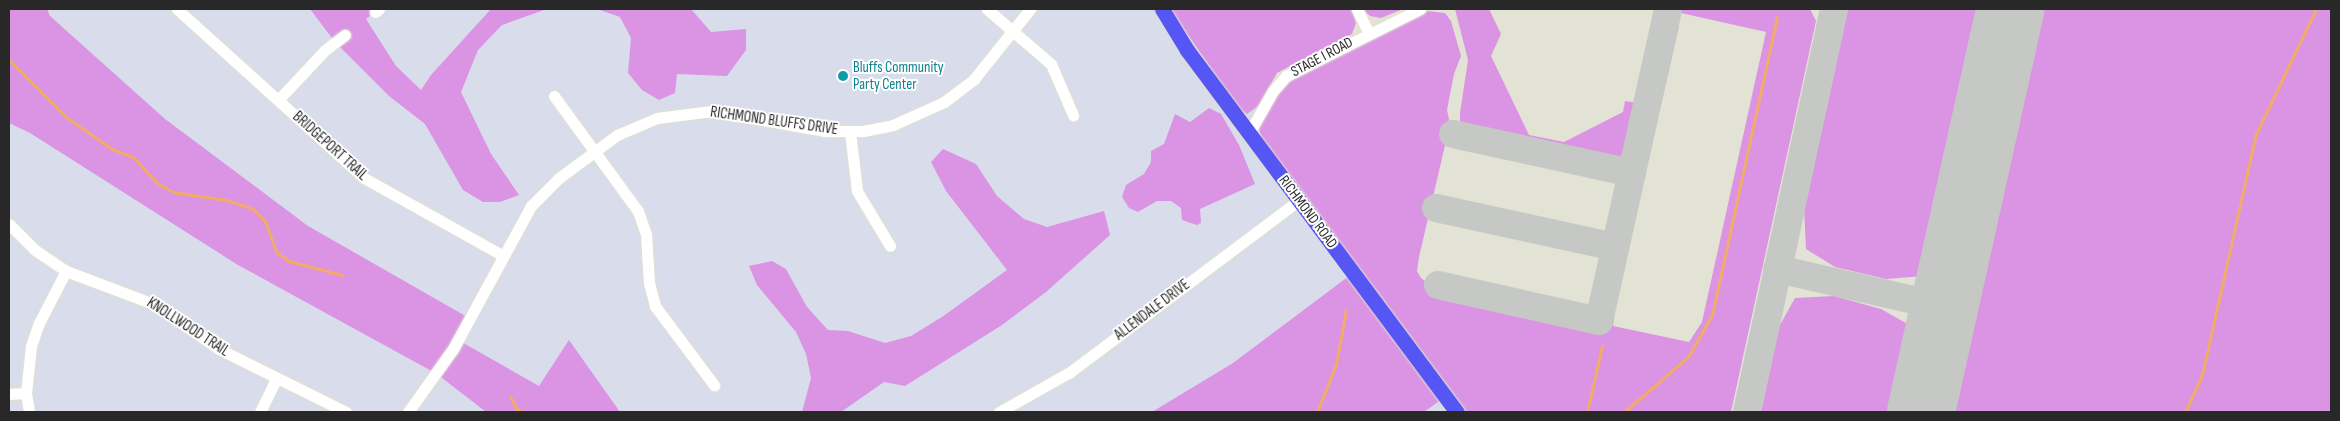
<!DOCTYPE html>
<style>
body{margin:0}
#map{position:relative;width:2340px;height:421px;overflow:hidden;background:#d9dceb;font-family:"Sofia Sans Condensed",sans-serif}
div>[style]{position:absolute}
.airport>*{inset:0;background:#e2e3d4}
.green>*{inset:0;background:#db93e4}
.stream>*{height:3px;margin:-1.5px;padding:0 1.5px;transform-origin:1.5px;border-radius:1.5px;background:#f1ac68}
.taxiway>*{height:28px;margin:-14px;padding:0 14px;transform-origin:14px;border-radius:14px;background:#c5c8c4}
.runway>*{height:68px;margin:-34px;padding:0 34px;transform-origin:34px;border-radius:34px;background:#c5c8c4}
.roads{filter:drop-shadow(0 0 1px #e1e2ce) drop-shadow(0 0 1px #e1e2ce)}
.minor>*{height:11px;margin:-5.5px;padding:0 5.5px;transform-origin:5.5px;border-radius:5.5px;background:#fff}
.major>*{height:15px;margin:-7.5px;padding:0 7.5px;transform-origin:7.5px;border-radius:7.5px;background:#5556f4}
.dots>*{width:14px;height:14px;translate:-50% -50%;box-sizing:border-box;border:2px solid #fff;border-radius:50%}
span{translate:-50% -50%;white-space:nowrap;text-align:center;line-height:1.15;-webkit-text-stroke:4px #fff;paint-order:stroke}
.street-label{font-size:15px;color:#282828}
.culture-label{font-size:15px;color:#0d838f}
.left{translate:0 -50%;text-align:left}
.frame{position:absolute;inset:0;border:10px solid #282828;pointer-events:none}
</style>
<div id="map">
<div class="airport">
<div style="clip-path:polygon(1190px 9px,2331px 9px,2261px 412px,1494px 412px)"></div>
</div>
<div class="green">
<div style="clip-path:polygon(9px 9px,47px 9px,50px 16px,165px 119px,308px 226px,469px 318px,458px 340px,539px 386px,569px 340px,620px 412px,486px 412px,437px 374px,238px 265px,30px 133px,9px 123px)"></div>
<div style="clip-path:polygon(310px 9px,379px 9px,366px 19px,396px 66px,421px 90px,431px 75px,491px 9px,547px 9px,502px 25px,478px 50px,461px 92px,491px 154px,519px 195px,500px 202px,483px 202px,463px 190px,425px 124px,389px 96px,335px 42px)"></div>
<div style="clip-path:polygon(597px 9px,691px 9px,711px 32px,746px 29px,746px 50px,727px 76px,677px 74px,675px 93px,659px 100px,642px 90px,628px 73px,631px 38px,620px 17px)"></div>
<div style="clip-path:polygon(1170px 9px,1351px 9px,1356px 23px,1352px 34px,1277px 73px,1258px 106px,1247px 114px,1239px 109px)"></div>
<div style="clip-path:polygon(1362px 9px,1403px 9px,1381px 18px,1370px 16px)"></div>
<div style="clip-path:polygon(1455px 9px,1489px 9px,1501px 34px,1491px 56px,1529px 135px,1564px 142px,1623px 112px,1625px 101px,1643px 104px,1634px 145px,1628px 154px,1604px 162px,1466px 132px,1460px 122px,1460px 113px,1468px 60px)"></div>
<div style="clip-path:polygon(1678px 9px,1810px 9px,1816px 21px,1731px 412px,1467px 412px,1262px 139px,1259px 129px,1264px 114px,1289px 79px,1428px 11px,1445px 13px,1451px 21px,1461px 56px,1454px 74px,1447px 110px,1450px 124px,1419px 257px,1417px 271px,1421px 278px,1437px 290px,1600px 323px,1606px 316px,1614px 318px,1613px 326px,1689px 342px,1702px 322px,1766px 32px,1681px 13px)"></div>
<div style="clip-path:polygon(1845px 9px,1983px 9px,1924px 276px,1886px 279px,1835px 267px,1806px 249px,1804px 207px)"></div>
<div style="clip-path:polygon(2032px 9px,2331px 9px,2331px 412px,1943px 412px)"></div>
<div style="clip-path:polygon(1673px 26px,1679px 26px,1614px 308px,1609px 298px,1667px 33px)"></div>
<div style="clip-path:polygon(1209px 108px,1221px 114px,1239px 145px,1255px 184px,1200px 209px,1201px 223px,1197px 225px,1182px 220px,1181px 208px,1171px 201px,1157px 201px,1138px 212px,1129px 208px,1122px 197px,1126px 185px,1144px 174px,1151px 162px,1151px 151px,1164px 144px,1175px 114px,1190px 122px)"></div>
<div style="clip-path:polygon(943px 149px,976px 164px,997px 196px,1024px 219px,1047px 227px,1104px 211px,1110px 235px,1046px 292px,1002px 325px,905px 386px,884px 382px,841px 412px,802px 412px,811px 378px,806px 354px,796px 332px,757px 285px,749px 266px,772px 261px,786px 269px,807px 307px,828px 330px,848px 331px,885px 343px,911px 336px,942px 317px,1007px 270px,946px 191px,931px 162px)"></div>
<div style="clip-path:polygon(1353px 273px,1445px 397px,1424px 412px,1152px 412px,1233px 363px)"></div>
<div style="clip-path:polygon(1834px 296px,1881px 309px,1913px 327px,1896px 412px,1758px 412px,1776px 332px,1795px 298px)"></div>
</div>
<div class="stream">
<div style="left:9px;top:60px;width:81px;rotate:45deg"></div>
<div style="left:66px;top:117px;width:56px;rotate:34.8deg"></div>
<div style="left:112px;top:149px;width:22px;rotate:21deg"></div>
<div style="left:133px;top:157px;width:35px;rotate:47deg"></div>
<div style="left:157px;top:183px;width:18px;rotate:29deg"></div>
<div style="left:173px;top:192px;width:54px;rotate:8.6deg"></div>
<div style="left:226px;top:200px;width:28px;rotate:18deg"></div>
<div style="left:253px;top:209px;width:17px;rotate:45deg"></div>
<div style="left:265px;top:221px;width:33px;rotate:70deg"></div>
<div style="left:276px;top:252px;width:16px;rotate:35deg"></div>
<div style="left:289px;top:261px;width:55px;rotate:14.8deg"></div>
<div style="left:510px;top:396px;width:16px;rotate:63deg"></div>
<div style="left:517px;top:410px;width:8px;rotate:14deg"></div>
<div style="left:1317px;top:412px;width:52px;rotate:-68.4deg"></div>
<div style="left:1336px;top:364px;width:55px;rotate:-79.5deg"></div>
<div style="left:1587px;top:412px;width:68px;rotate:-77.2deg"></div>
<div style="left:1624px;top:412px;width:84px;rotate:-40.7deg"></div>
<div style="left:1688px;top:357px;width:48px;rotate:-60.3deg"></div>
<div style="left:1712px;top:315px;width:305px;rotate:-77.7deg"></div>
<div style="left:2185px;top:412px;width:41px;rotate:-65.3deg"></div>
<div style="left:2202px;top:375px;width:247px;rotate:-77.4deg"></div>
<div style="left:2256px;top:134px;width:139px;rotate:-64.4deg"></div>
</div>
<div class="taxiway">
<div style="left:1453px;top:134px;width:183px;rotate:12.3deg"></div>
<div style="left:1436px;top:208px;width:183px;rotate:12.3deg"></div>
<div style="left:1777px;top:269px;width:171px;rotate:12.8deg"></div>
<div style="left:1438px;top:285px;width:165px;rotate:12.6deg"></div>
<div style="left:1599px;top:321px;width:320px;rotate:-77.5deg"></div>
<div style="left:1747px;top:412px;width:412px;rotate:-77.8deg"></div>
</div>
<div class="runway">
<div style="left:1921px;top:412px;width:413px;rotate:-77.5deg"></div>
</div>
<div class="roads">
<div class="minor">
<div style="left:177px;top:9px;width:252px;rotate:42.1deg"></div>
<div style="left:364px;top:178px;width:158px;rotate:29.2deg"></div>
<div style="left:987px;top:9px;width:84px;rotate:40.7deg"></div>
<div style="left:1051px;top:64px;width:56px;rotate:66.7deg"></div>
<div style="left:1357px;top:9px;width:25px;rotate:64deg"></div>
<div style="left:375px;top:12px;width:5px;rotate:-37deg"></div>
<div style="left:554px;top:96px;width:142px;rotate:53.9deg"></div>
<div style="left:638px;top:211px;width:24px;rotate:71deg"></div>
<div style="left:646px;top:234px;width:49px;rotate:86.5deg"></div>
<div style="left:649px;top:283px;width:24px;rotate:75deg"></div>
<div style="left:655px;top:306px;width:99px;rotate:53.2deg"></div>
<div style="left:279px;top:99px;width:67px;rotate:-46.8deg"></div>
<div style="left:325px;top:50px;width:25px;rotate:-37deg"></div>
<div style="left:850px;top:132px;width:59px;rotate:83.2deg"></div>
<div style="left:857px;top:191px;width:64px;rotate:59deg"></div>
<div style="left:1249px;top:133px;width:48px;rotate:-60.3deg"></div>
<div style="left:1273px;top:91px;width:20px;rotate:-49deg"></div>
<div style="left:1286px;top:76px;width:150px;rotate:-26.6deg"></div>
<div style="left:9px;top:224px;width:37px;rotate:45deg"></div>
<div style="left:35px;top:250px;width:37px;rotate:34deg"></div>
<div style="left:66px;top:271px;width:94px;rotate:20.6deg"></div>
<div style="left:154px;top:304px;width:79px;rotate:34.7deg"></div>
<div style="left:219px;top:349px;width:142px;rotate:26.4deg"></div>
<div style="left:9px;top:394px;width:17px;rotate:-3deg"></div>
<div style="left:29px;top:412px;width:19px;rotate:-99deg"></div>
<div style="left:26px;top:393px;width:47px;rotate:-83.9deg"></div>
<div style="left:31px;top:346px;width:24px;rotate:-71deg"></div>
<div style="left:39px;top:323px;width:59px;rotate:-62.6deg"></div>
<div style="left:260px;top:412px;width:37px;rotate:-64deg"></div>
<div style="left:408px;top:412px;width:77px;rotate:-54.5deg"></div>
<div style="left:453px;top:349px;width:163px;rotate:-61.4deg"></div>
<div style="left:531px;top:206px;width:40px;rotate:-45deg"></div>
<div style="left:559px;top:178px;width:72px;rotate:-36.6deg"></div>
<div style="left:617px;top:135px;width:43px;rotate:-23deg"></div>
<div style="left:657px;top:118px;width:55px;rotate:-7.3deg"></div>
<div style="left:712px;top:111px;width:115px;rotate:10deg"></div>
<div style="left:825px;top:131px;width:38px"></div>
<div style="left:863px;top:131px;width:31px;rotate:-11deg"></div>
<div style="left:893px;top:125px;width:56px;rotate:-24.3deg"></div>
<div style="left:944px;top:102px;width:38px;rotate:-37deg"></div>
<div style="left:974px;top:79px;width:90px;rotate:-51.3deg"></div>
<div style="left:999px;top:412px;width:81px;rotate:-29.4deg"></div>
<div style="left:1070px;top:372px;width:286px;rotate:-36.9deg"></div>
</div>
<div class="major">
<div style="left:1162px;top:9px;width:48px;rotate:58.6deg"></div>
<div style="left:1187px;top:50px;width:452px;rotate:53.3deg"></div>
</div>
</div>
<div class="dots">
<div style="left:843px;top:76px;background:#0f9aa8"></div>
</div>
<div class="street-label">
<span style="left:1322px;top:57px;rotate:-28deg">STAGE I ROAD</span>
<span style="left:774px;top:121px;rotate:8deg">RICHMOND BLUFFS DRIVE</span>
<span style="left:330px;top:146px;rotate:42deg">BRIDGEPORT TRAIL</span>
<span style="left:1308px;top:212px;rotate:53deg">RICHMOND ROAD</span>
<span style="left:1152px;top:310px;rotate:-37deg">ALLENDALE DRIVE</span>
<span style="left:188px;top:327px;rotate:33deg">KNOLLWOOD TRAIL</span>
</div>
<div class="culture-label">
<span class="left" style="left:853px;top:76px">Bluffs Community<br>Party Center</span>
</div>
<div class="frame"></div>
</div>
